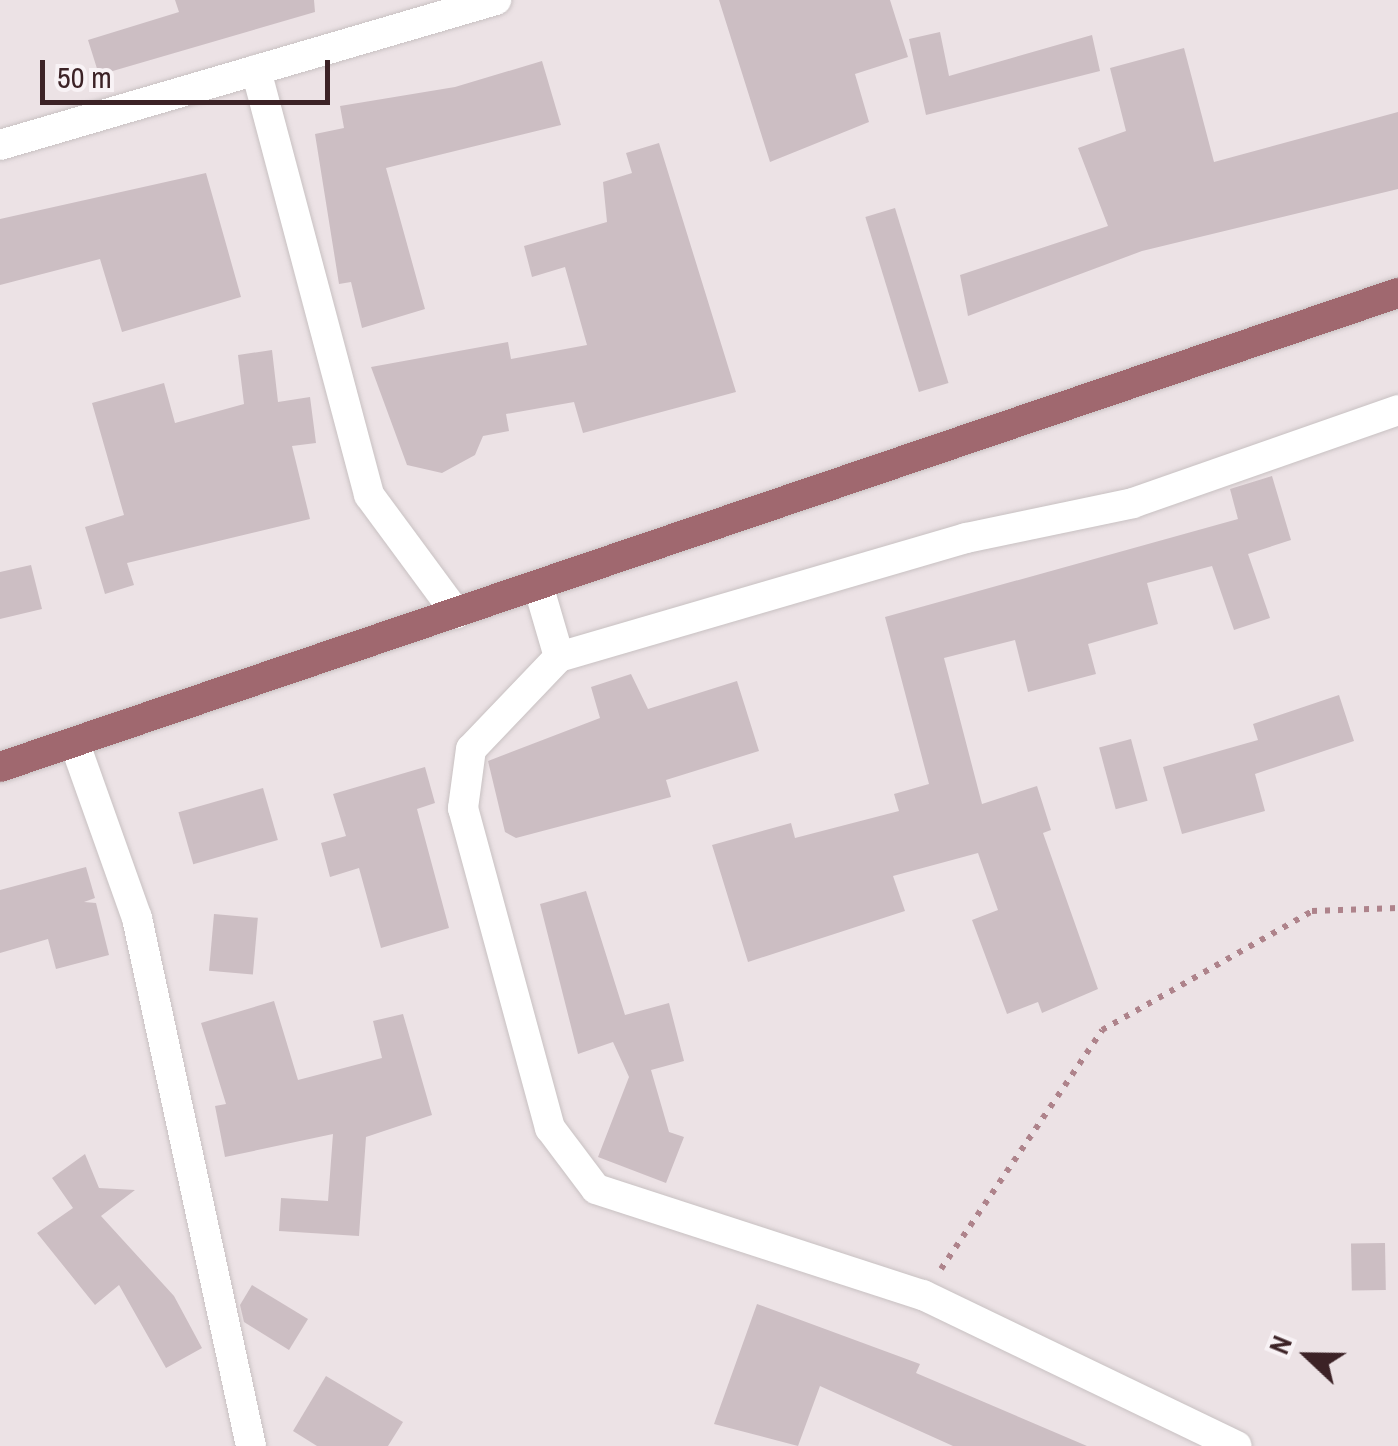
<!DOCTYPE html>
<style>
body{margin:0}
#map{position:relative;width:1398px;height:1446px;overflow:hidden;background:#ece2e5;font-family:"Archivo Narrow",sans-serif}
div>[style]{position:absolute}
.building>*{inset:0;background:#ccbec3;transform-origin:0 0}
.path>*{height:6px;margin-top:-3px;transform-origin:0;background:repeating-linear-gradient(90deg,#ae838b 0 5px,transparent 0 13px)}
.roads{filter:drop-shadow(0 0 2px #c8c1c2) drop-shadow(0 0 2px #c8c1c2)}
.street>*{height:30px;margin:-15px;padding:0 15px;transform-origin:15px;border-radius:15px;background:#fff}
.primary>*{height:30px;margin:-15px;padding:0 15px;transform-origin:15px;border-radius:15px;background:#a0686f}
span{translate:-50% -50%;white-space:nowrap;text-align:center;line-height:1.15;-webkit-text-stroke:9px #f8f2f5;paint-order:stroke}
.north{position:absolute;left:1258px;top:1306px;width:100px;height:100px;-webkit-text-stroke:8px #f8f2f5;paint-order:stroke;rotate:292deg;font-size:28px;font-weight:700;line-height:40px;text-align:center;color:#3c2226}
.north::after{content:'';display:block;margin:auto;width:35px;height:45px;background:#3c2226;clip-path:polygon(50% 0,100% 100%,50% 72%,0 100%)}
.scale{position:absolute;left:40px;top:60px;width:290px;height:45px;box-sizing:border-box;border:5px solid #3c2226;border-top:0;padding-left:12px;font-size:30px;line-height:35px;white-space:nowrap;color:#3c2226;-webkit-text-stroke:8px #f8f2f5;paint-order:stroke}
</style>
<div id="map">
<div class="building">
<div style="clip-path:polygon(175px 0,314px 0,315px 12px,99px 75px,88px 40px,179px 12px)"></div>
<div style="clip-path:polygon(719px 0,890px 0,908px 57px,855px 74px,869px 122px,770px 162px)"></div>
<div style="clip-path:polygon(940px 32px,949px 76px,1092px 35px,1100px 71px,926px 115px,909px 39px)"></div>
<div style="clip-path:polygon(1184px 48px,1214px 162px,1398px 112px,1398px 189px,1142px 251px,968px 316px,960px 275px,1108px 226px,1078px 148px,1126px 131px,1110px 68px)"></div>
<div style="clip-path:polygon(542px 61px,561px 125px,386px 168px,425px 309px,362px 328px,351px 282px,339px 284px,315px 134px,344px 128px,340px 106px,455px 87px)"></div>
<div style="clip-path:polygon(659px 143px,736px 392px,583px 433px,574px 402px,506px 414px,509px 431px,483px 436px,475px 455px,442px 473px,407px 465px,371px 367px,508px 342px,511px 359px,587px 345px,565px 267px,532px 277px,524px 246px,607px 222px,603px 182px,632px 173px,626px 153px)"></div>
<div style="clip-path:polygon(206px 173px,241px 297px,122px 332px,100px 259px,0 285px,0 219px)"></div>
<div style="left:895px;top:208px;width:183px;height:31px;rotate:73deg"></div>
<div style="clip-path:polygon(272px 350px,278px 402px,310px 397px,316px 443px,292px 446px,310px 519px,127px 563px,134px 585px,105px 594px,85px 527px,124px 515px,92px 403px,164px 383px,175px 423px,244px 404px,238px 355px)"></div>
<div style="clip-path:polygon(1272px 476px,1291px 540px,1248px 554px,1270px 618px,1234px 630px,1212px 566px,1147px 583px,1158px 624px,1088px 644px,1096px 674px,1028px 692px,1015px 640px,944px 658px,982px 804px,1037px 786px,1051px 830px,1043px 833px,1098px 989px,1042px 1013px,1038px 1002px,1007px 1014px,972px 920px,998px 910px,978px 853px,893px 876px,905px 911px,748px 962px,712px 845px,791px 823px,795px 838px,899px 811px,894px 794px,929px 784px,885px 617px,1238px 519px,1230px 489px)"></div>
<div style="clip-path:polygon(31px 565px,42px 609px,0 619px,0 572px)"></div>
<div style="clip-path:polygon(631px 674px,648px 709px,737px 681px,759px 751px,666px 780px,671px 797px,516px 838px,505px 832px,488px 761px,600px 718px,591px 687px)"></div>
<div style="clip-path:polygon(1339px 695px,1354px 741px,1255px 774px,1265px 811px,1182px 834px,1163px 767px,1258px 740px,1253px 724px)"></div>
<div style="left:1131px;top:739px;width:64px;height:33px;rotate:75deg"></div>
<div style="clip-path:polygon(425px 767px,435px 803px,417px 809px,449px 928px,381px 948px,359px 868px,330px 877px,321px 843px,346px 836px,333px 794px)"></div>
<div style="left:263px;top:788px;width:54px;height:88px;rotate:74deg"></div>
<div style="clip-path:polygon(86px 867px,95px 898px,84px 902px,96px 903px,109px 955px,56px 969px,48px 939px,0 953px,0 890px)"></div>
<div style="clip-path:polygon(586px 891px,625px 1015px,669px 1003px,684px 1061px,651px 1070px,669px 1132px,684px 1137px,666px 1183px,598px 1157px,629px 1077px,613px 1042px,578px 1054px,540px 904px)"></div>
<div style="left:214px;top:914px;width:44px;height:57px;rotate:5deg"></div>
<div style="clip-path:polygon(274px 1001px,298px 1080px,382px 1058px,373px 1021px,403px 1014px,432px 1115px,366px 1137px,359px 1236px,279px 1231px,281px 1198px,328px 1201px,333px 1134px,225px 1157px,215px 1106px,226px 1104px,201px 1023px)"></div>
<div style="clip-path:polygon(85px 1154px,99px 1188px,135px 1190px,101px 1216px,174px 1296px,202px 1348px,166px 1368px,119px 1285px,95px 1305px,37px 1233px,73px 1208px,52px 1178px)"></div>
<div style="left:1385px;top:1243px;width:47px;height:34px;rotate:89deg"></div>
<div style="clip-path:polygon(252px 1285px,308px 1319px,289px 1350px,244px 1322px,240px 1305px)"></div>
<div style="clip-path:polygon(757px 1304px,920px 1364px,916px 1373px,1087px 1446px,953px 1446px,820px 1386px,798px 1446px,714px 1424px)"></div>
<div style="clip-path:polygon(326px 1376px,403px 1422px,388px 1446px,317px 1446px,293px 1431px)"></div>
</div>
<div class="path">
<div style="left:941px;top:1269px;width:288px;rotate:-56deg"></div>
<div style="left:1102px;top:1030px;width:241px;rotate:-29.5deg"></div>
<div style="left:1312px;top:911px;width:86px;rotate:-2deg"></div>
</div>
<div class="roads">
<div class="street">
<div style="left:256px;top:70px;width:440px;rotate:75.1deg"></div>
<div style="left:369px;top:495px;width:147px;rotate:53.6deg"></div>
<div style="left:0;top:145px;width:517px;rotate:-16.3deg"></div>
<div style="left:538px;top:585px;width:75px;rotate:73.7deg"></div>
<div style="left:559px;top:657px;width:127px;rotate:133.7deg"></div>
<div style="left:471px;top:749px;width:60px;rotate:97.7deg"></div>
<div style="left:463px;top:808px;width:332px;rotate:74.8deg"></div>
<div style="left:550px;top:1128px;width:76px;rotate:53deg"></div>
<div style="left:596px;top:1189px;width:344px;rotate:18deg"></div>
<div style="left:923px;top:1295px;width:348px;rotate:25.7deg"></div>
<div style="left:559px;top:657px;width:424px;rotate:-16.3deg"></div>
<div style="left:966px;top:538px;width:171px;rotate:-11.8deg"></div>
<div style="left:1133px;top:503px;width:281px;rotate:-19.3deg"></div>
<div style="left:76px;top:747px;width:182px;rotate:70.4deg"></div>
<div style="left:137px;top:918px;width:540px;rotate:77.82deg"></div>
</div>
<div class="primary">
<div style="left:0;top:767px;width:1476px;rotate:-18.73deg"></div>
</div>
</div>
<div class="north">N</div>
<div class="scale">50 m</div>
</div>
